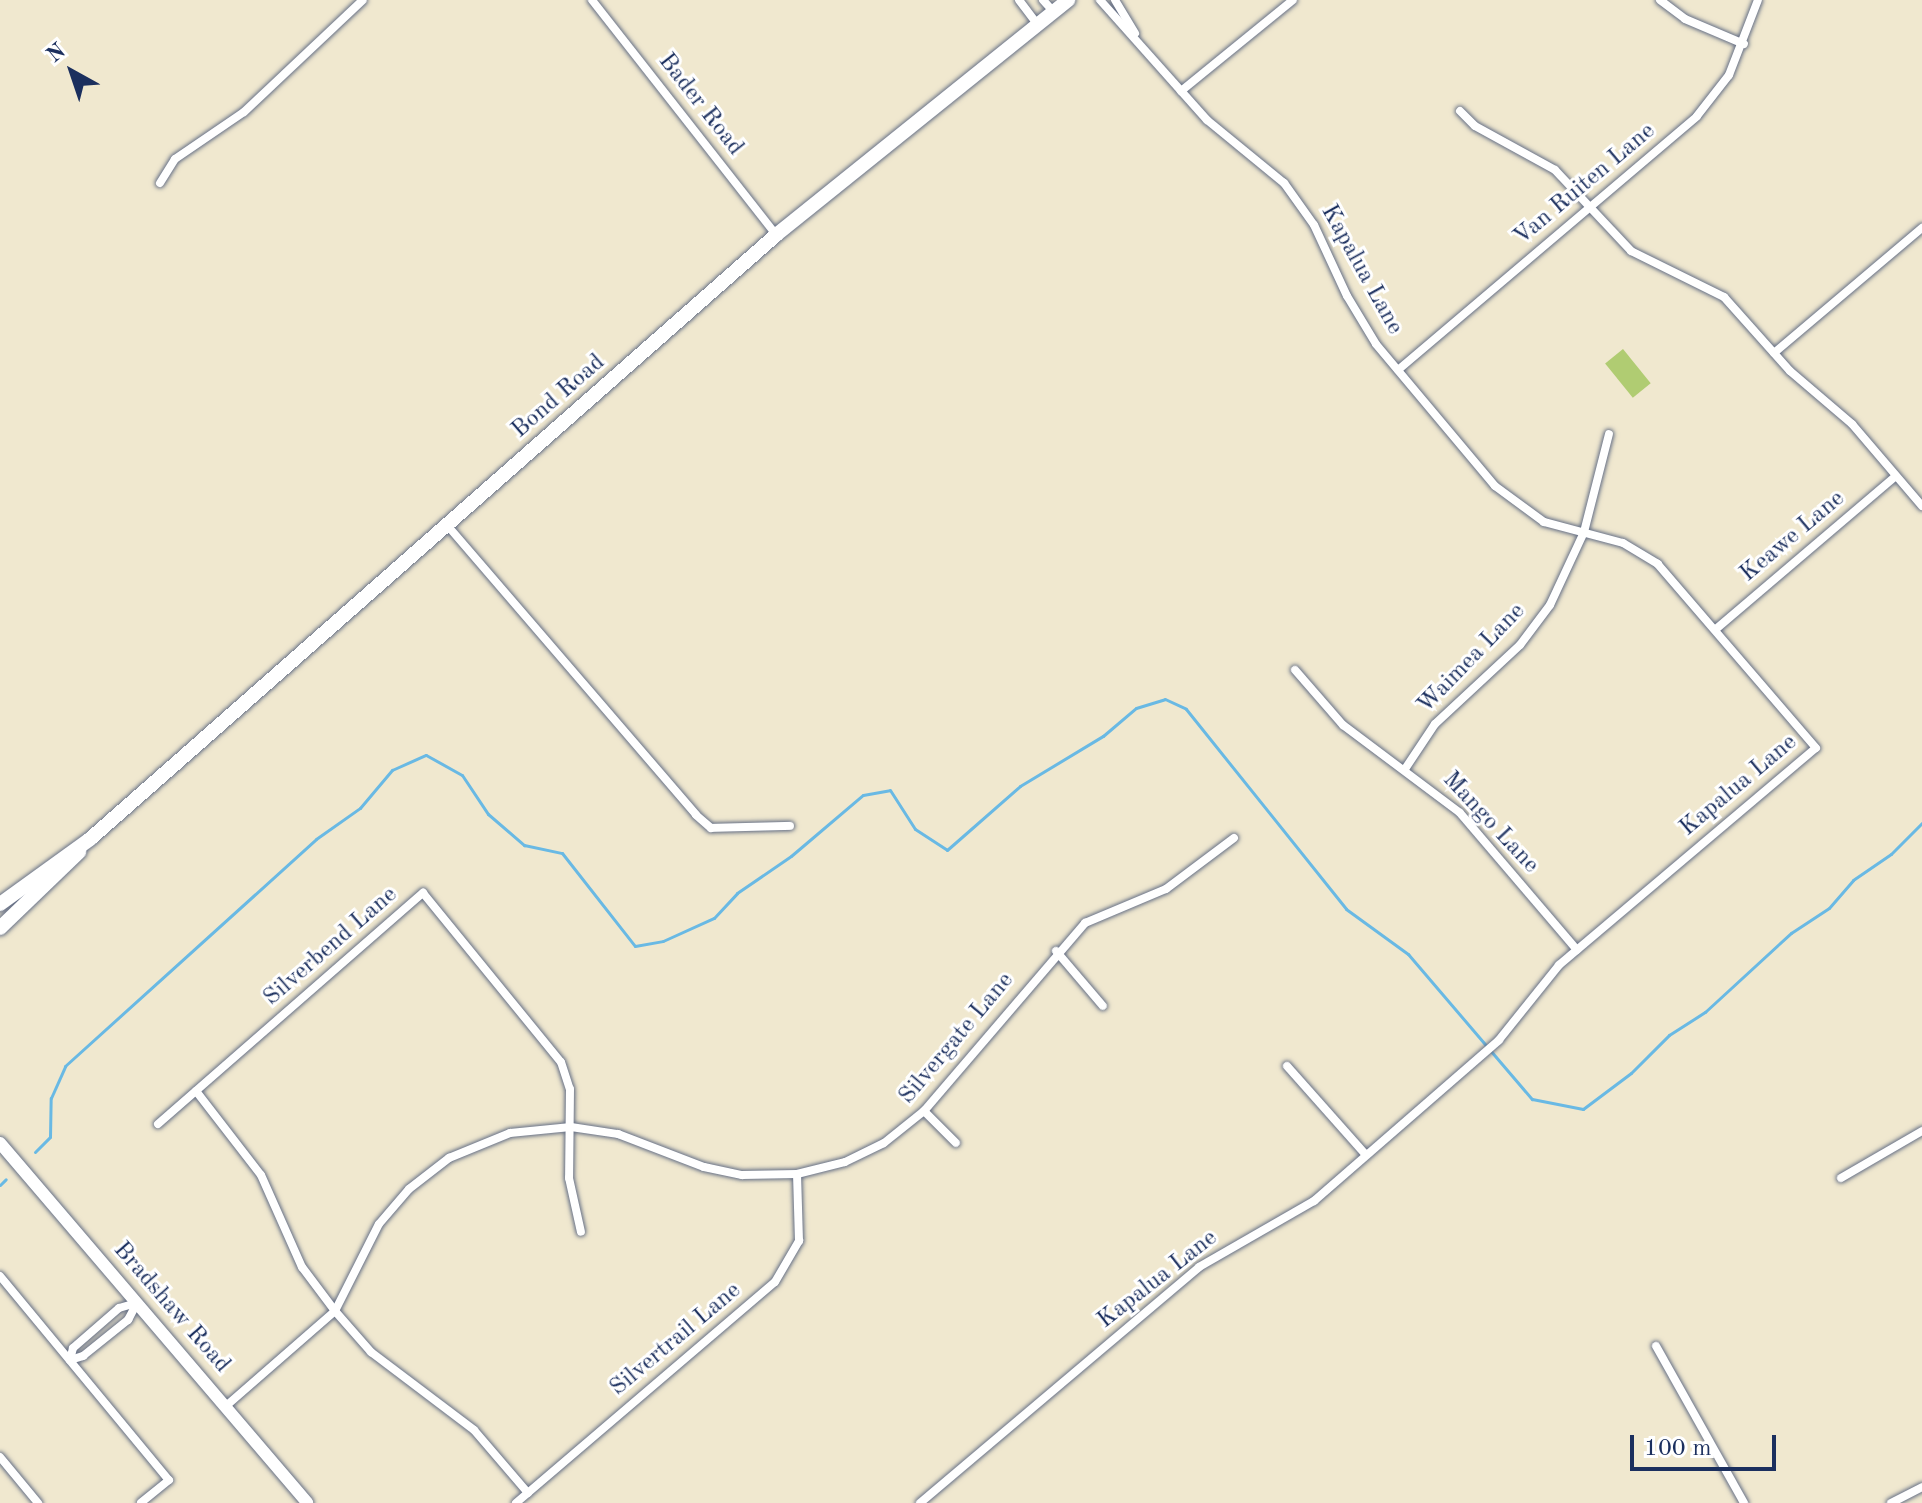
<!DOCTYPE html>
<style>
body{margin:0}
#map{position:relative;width:1922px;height:1503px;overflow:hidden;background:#f0e8cf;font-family:"Old Standard TT",serif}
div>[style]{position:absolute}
.green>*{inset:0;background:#b0cc72;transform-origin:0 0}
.stream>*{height:3px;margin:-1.5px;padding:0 1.5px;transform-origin:1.5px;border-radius:1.5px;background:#69b9e4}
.roads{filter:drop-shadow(0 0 2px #667086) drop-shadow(0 0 2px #667086)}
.street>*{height:8px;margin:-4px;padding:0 4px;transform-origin:4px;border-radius:4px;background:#fff}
.secondary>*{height:12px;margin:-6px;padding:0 6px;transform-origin:6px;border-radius:6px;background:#fff}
.primary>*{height:14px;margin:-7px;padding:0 7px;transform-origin:7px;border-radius:7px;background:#fff}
span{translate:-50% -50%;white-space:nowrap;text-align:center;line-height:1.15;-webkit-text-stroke:6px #fff;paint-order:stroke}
.street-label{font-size:24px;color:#1b2f5e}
.north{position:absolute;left:32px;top:32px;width:80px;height:80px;-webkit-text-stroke:6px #fff;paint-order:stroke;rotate:320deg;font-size:22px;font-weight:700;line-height:32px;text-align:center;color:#1b2f5e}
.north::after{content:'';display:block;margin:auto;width:28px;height:36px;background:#1b2f5e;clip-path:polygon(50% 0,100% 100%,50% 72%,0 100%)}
.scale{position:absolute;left:1630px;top:1435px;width:146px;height:36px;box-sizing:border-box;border:4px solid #1b2f5e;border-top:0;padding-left:10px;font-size:24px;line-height:28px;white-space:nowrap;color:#1b2f5e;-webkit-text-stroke:6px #fff;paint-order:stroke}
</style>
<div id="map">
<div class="green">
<div style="left:1623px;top:349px;width:44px;height:23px;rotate:51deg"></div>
</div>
<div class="stream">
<div style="left:35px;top:1152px;width:21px;rotate:-45deg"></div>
<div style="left:50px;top:1137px;width:39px;rotate:-89deg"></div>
<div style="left:51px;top:1098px;width:35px;rotate:-66deg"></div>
<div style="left:65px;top:1066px;width:338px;rotate:-42.1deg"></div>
<div style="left:316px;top:839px;width:54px;rotate:-35.2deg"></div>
<div style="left:360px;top:808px;width:50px;rotate:-49.9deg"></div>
<div style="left:392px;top:770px;width:37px;rotate:-24deg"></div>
<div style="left:426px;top:755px;width:41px;rotate:29.1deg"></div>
<div style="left:462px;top:775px;width:47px;rotate:56.3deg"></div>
<div style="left:488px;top:814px;width:48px;rotate:40.7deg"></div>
<div style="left:524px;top:845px;width:39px;rotate:12deg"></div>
<div style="left:562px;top:853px;width:118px;rotate:51.9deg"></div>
<div style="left:635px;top:946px;width:28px;rotate:-10deg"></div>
<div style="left:663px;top:941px;width:56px;rotate:-24.3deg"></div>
<div style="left:714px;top:918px;width:34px;rotate:-47deg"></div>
<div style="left:737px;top:893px;width:65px;rotate:-34.4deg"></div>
<div style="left:791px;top:856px;width:94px;rotate:-40.3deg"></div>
<div style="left:863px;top:795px;width:27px;rotate:-10deg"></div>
<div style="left:890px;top:790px;width:46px;rotate:57.3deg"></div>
<div style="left:915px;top:829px;width:38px;rotate:33deg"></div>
<div style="left:947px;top:850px;width:97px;rotate:-41.2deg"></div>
<div style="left:1020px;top:786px;width:97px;rotate:-31.1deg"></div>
<div style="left:1103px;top:736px;width:43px;rotate:-40.3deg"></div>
<div style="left:1136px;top:708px;width:30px;rotate:-17deg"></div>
<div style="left:1165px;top:699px;width:23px;rotate:25deg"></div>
<div style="left:1186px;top:709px;width:256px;rotate:51.3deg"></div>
<div style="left:1346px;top:909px;width:77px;rotate:36deg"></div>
<div style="left:1408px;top:954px;width:191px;rotate:49.5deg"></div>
<div style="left:1532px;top:1099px;width:52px;rotate:11.1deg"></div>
<div style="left:1583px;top:1109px;width:60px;rotate:-36.9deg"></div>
<div style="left:1631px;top:1073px;width:54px;rotate:-45deg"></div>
<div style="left:1669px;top:1035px;width:43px;rotate:-32.6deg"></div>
<div style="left:1705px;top:1012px;width:117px;rotate:-42.6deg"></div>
<div style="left:1791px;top:933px;width:45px;rotate:-33.3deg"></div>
<div style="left:1829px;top:908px;width:37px;rotate:-49deg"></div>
<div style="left:1853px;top:880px;width:46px;rotate:-34.4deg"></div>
<div style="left:1891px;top:854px;width:44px;rotate:-45deg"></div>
<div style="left:0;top:1185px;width:8px;rotate:-45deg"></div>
</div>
<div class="roads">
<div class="street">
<div style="left:592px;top:0;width:298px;rotate:51.9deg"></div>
<div style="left:1019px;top:0;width:30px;rotate:53deg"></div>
<div style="left:1043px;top:0;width:15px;rotate:48deg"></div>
<div style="left:1115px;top:0;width:39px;rotate:59deg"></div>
<div style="left:1660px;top:0;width:31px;rotate:37deg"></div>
<div style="left:1685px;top:19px;width:64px;rotate:23deg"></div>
<div style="left:1181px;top:91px;width:144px;rotate:-39.1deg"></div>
<div style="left:1460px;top:111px;width:21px;rotate:45deg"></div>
<div style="left:1475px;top:126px;width:91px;rotate:28.8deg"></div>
<div style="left:1555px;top:170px;width:111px;rotate:46.8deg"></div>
<div style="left:1631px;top:251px;width:104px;rotate:26.3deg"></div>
<div style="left:1724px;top:297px;width:99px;rotate:48.3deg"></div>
<div style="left:1790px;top:371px;width:82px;rotate:40.5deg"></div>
<div style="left:1852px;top:424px;width:108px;rotate:49.5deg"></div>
<div style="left:160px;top:183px;width:28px;rotate:-58deg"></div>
<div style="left:175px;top:159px;width:83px;rotate:-34.3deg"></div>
<div style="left:244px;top:112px;width:163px;rotate:-43.3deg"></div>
<div style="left:1774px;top:353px;width:194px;rotate:-40.2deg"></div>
<div style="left:1398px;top:370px;width:392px;rotate:-40.3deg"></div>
<div style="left:1697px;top:116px;width:52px;rotate:-52deg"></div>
<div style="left:1729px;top:75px;width:80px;rotate:-68.9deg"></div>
<div style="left:447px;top:525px;width:382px;rotate:49.3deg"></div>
<div style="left:696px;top:815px;width:20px;rotate:41deg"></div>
<div style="left:711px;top:828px;width:79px;rotate:-1.5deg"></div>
<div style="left:1716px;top:629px;width:236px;rotate:-40.4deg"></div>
<div style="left:1295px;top:670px;width:73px;rotate:48.9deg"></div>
<div style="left:1343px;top:725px;width:146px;rotate:36.9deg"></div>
<div style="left:1460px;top:813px;width:180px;rotate:49.5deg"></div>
<div style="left:1405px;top:769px;width:54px;rotate:-56.3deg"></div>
<div style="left:1435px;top:724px;width:116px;rotate:-42.9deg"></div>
<div style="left:1520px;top:645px;width:50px;rotate:-53.1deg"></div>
<div style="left:1550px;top:605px;width:81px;rotate:-65deg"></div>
<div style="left:1584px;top:532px;width:101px;rotate:-75.7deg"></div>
<div style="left:1056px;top:951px;width:72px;rotate:49.5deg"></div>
<div style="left:1287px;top:1066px;width:118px;rotate:48.4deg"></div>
<div style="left:196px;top:1091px;width:106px;rotate:52.3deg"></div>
<div style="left:261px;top:1175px;width:101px;rotate:66deg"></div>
<div style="left:302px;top:1267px;width:55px;rotate:53.1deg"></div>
<div style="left:335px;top:1311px;width:55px;rotate:48.7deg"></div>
<div style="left:371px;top:1352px;width:129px;rotate:37.1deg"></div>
<div style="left:474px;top:1430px;width:83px;rotate:49.4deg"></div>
<div style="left:924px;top:1111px;width:45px;rotate:45deg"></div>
<div style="left:158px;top:1124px;width:352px;rotate:-41.1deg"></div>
<div style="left:423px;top:893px;width:218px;rotate:50.8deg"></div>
<div style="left:561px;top:1062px;width:28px;rotate:72deg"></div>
<div style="left:570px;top:1089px;width:89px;rotate:90.6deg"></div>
<div style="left:569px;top:1178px;width:55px;rotate:77.5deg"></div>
<div style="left:1841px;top:1178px;width:94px;rotate:-30.1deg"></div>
<div style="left:0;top:1276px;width:265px;rotate:50.4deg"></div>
<div style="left:169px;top:1480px;width:36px;rotate:141deg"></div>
<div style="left:1656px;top:1346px;width:180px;rotate:60.7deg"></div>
<div style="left:70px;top:1360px;width:12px;rotate:-76deg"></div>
<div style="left:73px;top:1348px;width:61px;rotate:-41deg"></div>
<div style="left:119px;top:1308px;width:19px;rotate:-16deg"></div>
<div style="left:70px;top:1360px;width:14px;rotate:-17deg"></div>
<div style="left:83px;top:1356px;width:58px;rotate:-38.7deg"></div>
<div style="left:128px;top:1320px;width:19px;rotate:-62deg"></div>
<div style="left:226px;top:1406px;width:145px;rotate:-41.1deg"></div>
<div style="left:335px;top:1311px;width:97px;rotate:-63.2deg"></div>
<div style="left:379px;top:1224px;width:46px;rotate:-49.4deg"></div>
<div style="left:409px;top:1189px;width:51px;rotate:-37.8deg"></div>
<div style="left:449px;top:1158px;width:66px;rotate:-22.3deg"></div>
<div style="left:510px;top:1133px;width:61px;rotate:-5.6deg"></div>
<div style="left:571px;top:1127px;width:48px;rotate:8.5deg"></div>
<div style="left:618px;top:1134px;width:92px;rotate:21deg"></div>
<div style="left:704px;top:1167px;width:39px;rotate:12deg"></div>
<div style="left:742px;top:1175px;width:55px;rotate:-1deg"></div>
<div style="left:797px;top:1174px;width:49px;rotate:-14deg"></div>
<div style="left:845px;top:1162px;width:43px;rotate:-26deg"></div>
<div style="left:884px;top:1143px;width:51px;rotate:-38.7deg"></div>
<div style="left:924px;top:1111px;width:248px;rotate:-49.4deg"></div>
<div style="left:1085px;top:923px;width:88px;rotate:-22.8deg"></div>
<div style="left:1166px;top:889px;width:85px;rotate:-36.9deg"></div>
<div style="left:0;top:1457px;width:60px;rotate:50.4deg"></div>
<div style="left:516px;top:1503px;width:340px;rotate:-40.5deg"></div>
<div style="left:775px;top:1282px;width:48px;rotate:-59.7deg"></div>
<div style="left:799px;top:1241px;width:67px;rotate:-91.7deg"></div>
<div style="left:920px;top:1503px;width:365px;rotate:-40.2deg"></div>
<div style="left:1199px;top:1267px;width:133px;rotate:-29.9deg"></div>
<div style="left:1314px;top:1201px;width:245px;rotate:-41deg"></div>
<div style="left:1499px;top:1040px;width:96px;rotate:-51.3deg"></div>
<div style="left:1559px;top:965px;width:336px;rotate:-40.2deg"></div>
<div style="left:1816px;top:748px;width:243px;rotate:-130.7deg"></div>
<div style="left:1658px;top:564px;width:41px;rotate:-149deg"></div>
<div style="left:1623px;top:543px;width:82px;rotate:-165.1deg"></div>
<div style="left:1544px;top:522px;width:61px;rotate:-143.7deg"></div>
<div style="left:1495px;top:486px;width:185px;rotate:-130deg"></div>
<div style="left:1376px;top:344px;width:56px;rotate:-121.1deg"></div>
<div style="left:1347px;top:296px;width:78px;rotate:-114.9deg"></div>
<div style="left:1314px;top:225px;width:52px;rotate:-125.5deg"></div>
<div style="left:1284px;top:183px;width:99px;rotate:-140.7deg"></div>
<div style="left:1207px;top:120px;width:161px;rotate:-131.7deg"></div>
<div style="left:1891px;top:1503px;width:35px;rotate:-27deg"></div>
</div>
<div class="secondary">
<div style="left:0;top:1143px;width:473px;rotate:49.5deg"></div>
</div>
<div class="primary">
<div style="left:0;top:904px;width:111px;rotate:-35.8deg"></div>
<div style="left:90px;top:839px;width:914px;rotate:-41.36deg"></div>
<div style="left:776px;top:235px;width:375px;rotate:-38.8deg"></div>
<div style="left:0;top:928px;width:110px;rotate:-43.9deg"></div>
</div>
</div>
<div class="street-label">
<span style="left:700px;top:105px;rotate:52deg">Bader Road</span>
<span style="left:1585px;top:185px;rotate:-40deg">Van Ruiten Lane</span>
<span style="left:1361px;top:270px;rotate:61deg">Kapalua Lane</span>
<span style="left:559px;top:397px;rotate:-41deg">Bond Road</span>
<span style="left:1793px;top:537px;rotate:-40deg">Keawe Lane</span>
<span style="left:1472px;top:659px;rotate:-46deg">Waimea Lane</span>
<span style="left:1739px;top:786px;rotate:-40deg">Kapalua Lane</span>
<span style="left:1490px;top:823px;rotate:47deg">Mango Lane</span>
<span style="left:331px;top:947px;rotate:-41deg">Silverbend Lane</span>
<span style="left:957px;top:1039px;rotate:-50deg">Silvergate Lane</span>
<span style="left:1158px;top:1280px;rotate:-38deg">Kapalua Lane</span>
<span style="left:171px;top:1308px;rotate:49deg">Bradshaw Road</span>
<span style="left:676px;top:1340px;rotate:-40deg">Silvertrail Lane</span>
</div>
<div class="north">N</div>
<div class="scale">100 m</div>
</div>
